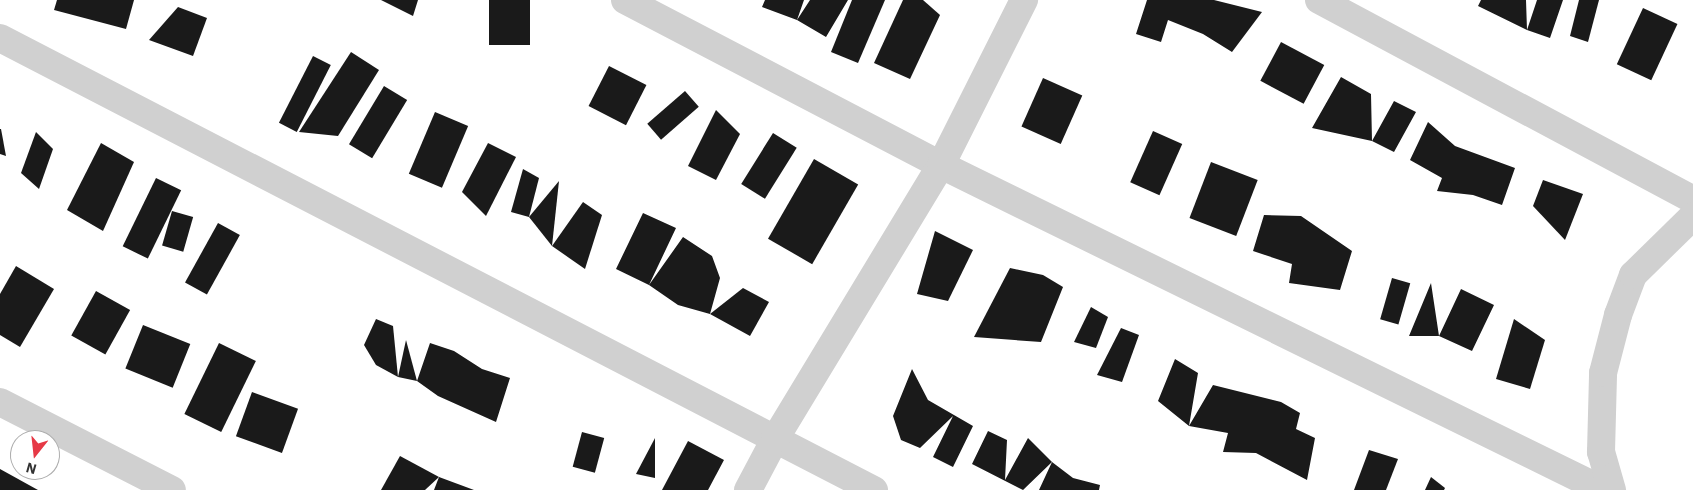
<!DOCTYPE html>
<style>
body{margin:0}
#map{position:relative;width:1693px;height:490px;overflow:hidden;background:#fff;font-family:"IBM Plex Sans",sans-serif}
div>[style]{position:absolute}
.building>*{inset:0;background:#1a1a1a;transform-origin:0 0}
.minor>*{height:28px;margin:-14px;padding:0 14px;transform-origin:14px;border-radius:14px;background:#d0d0d0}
span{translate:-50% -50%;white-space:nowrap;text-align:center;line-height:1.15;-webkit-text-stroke:5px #fff;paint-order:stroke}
.north{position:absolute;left:10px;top:430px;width:50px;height:50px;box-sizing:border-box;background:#fff;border:1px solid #adadad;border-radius:50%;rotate:196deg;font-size:14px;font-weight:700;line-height:20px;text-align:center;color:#333}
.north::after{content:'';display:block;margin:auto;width:18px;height:22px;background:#e63946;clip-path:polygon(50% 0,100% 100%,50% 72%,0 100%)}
</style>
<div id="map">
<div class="building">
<div style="clip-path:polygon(57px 0,134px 0,126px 29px,54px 10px)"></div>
<div style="clip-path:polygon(381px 0,418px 0,413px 16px)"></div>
<div style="left:489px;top:0;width:41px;height:45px"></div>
<div style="clip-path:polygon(765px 0,804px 0,797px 20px,810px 0,848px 0,826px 37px,797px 20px,762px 7px)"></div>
<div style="clip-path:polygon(852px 0,885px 0,858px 63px,831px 52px)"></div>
<div style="clip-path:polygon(903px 0,923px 0,940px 15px,910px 79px,874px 63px)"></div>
<div style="clip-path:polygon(1147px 0,1214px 0,1262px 12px,1232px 52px,1203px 34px,1168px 20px,1161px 42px,1136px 34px)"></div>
<div style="clip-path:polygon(1481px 0,1526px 0,1527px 30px,1537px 0,1563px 0,1550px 38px,1527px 30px,1478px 6px)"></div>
<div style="clip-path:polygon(1579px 0,1599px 0,1588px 42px,1570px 36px)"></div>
<div style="clip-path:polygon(178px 7px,207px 18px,193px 56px,149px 40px)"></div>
<div style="left:1643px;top:8px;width:38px;height:62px;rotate:25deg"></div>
<div style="left:1281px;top:42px;width:49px;height:44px;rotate:28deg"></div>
<div style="clip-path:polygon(351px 52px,379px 70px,338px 136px,299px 132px)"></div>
<div style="left:313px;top:56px;width:20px;height:75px;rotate:27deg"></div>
<div style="left:609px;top:66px;width:42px;height:45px;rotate:27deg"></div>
<div style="clip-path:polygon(1341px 77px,1371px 94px,1372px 141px,1394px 101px,1416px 112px,1394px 152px,1372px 141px,1312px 128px)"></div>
<div style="left:1043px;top:78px;width:43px;height:53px;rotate:24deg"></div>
<div style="left:384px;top:86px;width:27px;height:68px;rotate:31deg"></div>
<div style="left:685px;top:91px;width:21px;height:50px;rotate:49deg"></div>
<div style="clip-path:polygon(716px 110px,740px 134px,716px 180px,688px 166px)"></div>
<div style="left:435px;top:112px;width:36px;height:67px;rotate:23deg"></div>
<div style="clip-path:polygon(1428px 122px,1455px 146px,1515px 168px,1502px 205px,1473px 195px,1437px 191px,1442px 178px,1410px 160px)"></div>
<div style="clip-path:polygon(0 129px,1px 129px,6px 156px,0 154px)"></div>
<div style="left:1153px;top:131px;width:32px;height:56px;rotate:24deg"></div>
<div style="clip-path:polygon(36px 132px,53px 149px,39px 189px,21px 173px)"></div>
<div style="left:773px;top:133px;width:28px;height:60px;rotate:32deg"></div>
<div style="clip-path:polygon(101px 143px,134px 162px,103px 231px,67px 210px)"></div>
<div style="clip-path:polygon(488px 143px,516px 157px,486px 216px,462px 192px)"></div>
<div style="left:814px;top:159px;width:51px;height:92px;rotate:30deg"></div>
<div style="left:1211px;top:162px;width:50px;height:60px;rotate:21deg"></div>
<div style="clip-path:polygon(523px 169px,539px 178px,529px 217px,511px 212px)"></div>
<div style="left:156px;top:178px;width:28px;height:76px;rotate:26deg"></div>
<div style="clip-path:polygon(1543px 180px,1583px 194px,1565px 240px,1533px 206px)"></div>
<div style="clip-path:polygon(559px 181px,552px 246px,529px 217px)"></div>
<div style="clip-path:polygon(583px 202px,602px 215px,585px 269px,552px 246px)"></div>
<div style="left:172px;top:211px;width:22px;height:36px;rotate:16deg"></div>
<div style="clip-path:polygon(643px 213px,676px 228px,649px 285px,683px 237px,712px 256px,720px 278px,710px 314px,678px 305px,649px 285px,616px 269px)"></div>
<div style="clip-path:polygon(1264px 215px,1301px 216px,1352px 251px,1340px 290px,1289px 283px,1292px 264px,1253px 251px)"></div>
<div style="left:218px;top:223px;width:25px;height:68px;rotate:29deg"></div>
<div style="clip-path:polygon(935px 231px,973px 250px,948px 301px,917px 294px)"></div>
<div style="clip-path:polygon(16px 266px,54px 289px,20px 347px,0 335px,0 294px)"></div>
<div style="clip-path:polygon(1010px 268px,1043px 275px,1063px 287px,1041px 342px,974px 337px)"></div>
<div style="left:1392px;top:278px;width:19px;height:43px;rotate:16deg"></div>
<div style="clip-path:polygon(1431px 283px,1439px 336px,1461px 289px,1494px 305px,1472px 351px,1439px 336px,1409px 336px)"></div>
<div style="clip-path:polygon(743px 288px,769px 302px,750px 336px,710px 314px)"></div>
<div style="left:96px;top:291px;width:39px;height:51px;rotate:29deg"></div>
<div style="clip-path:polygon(1091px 307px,1108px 317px,1096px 348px,1074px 342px)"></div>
<div style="clip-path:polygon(376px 319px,393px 326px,398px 377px,376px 365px,364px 345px)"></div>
<div style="clip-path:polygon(1514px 319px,1545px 340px,1530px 389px,1496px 379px)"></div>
<div style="left:143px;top:325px;width:51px;height:47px;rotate:22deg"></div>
<div style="clip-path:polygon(1121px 328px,1139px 335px,1122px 382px,1097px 375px)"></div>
<div style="clip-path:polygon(406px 340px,417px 381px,398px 377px)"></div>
<div style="left:219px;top:343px;width:41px;height:79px;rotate:26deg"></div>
<div style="clip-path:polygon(430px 343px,454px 351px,482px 369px,510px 378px,496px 422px,438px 396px,417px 381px)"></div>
<div style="clip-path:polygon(1175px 359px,1198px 373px,1189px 426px,1213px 385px,1281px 402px,1300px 413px,1296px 429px,1315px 438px,1307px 480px,1256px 453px,1223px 452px,1228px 433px,1189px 426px,1158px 401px)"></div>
<div style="clip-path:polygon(912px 369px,928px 400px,973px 426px,953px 467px,933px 457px,953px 416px,920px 448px,901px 440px,893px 416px)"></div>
<div style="left:252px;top:392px;width:49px;height:47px;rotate:20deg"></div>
<div style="clip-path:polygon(988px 431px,1007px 440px,1005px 480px,1028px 438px,1052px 462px,1023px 490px,972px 464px)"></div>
<div style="left:582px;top:432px;width:23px;height:36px;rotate:15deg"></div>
<div style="clip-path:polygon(655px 438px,655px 478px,636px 474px)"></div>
<div style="clip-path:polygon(688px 441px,724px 460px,708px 490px,662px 490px)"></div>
<div style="clip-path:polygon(1369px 450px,1398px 459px,1386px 490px,1354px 490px)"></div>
<div style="clip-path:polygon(400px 456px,439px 477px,425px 490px,381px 490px)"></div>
<div style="clip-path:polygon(1052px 462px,1073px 478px,1100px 485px,1099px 490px,1039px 490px)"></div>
<div style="clip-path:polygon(0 469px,38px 490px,0 490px)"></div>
<div style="clip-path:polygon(439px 477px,474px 490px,434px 490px)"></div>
<div style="clip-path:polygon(1431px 477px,1445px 488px,1444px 490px,1425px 490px)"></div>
</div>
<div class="minor">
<div style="left:625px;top:0;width:356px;rotate:27.6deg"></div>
<div style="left:941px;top:165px;width:737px;rotate:26.15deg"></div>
<div style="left:1319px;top:0;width:424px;rotate:28.1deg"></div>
<div style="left:0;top:38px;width:984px;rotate:27.35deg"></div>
<div style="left:0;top:402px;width:193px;rotate:27.1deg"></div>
<div style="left:748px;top:490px;width:58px;rotate:-62.1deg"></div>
<div style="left:775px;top:439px;width:320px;rotate:-58.8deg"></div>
<div style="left:941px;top:165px;width:185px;rotate:-63.3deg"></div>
<div style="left:1612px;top:490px;width:40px;rotate:-106deg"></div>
<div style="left:1601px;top:452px;width:79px;rotate:-88.5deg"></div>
<div style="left:1603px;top:373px;width:60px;rotate:-75.5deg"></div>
<div style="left:1618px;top:315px;width:43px;rotate:-69.4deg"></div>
<div style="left:1633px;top:275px;width:84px;rotate:-44.5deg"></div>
</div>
<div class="north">N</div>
</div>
